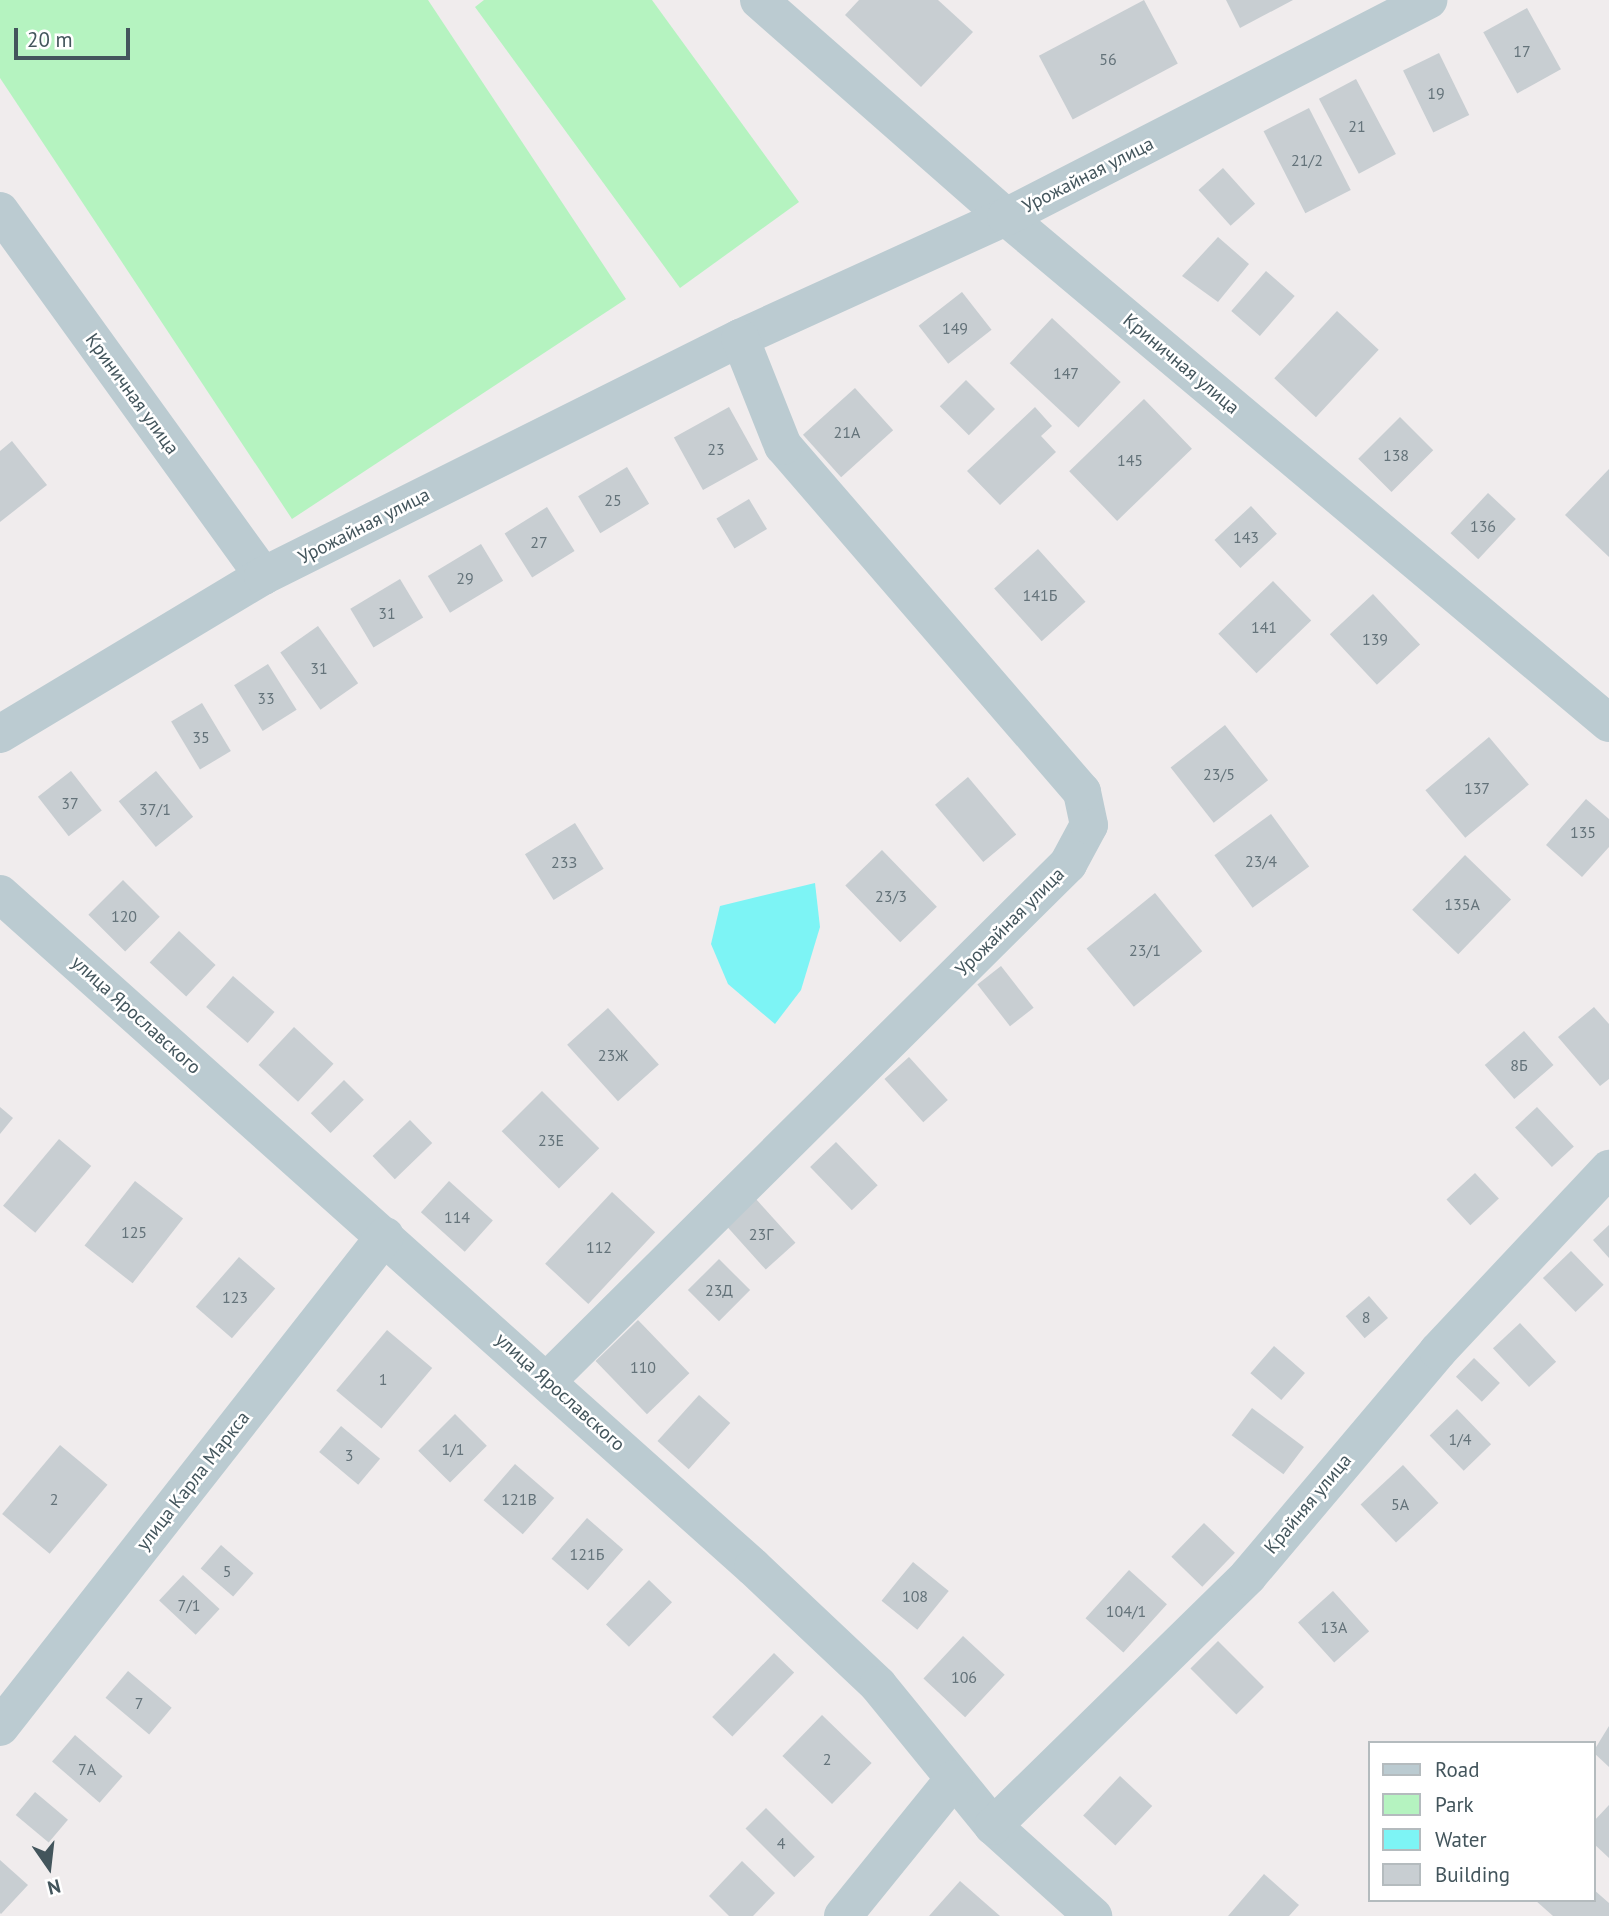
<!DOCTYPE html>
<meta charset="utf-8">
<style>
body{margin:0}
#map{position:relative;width:1609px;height:1916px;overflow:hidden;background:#f0eced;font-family:"PT Sans",sans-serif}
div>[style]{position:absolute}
.green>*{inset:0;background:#b5f3c0}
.water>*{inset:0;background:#7df4f5}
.building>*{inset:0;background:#c8ced2;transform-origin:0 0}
.minor>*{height:38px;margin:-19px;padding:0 19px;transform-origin:19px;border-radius:19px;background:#bbcbd1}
span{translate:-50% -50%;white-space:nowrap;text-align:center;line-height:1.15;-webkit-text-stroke:5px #fff;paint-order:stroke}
.number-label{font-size:16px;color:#64737a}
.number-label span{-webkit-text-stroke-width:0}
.street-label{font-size:19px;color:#43555c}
.legend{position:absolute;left:1368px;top:1741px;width:228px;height:161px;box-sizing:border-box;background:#fff;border:2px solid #b4bbbe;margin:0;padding:9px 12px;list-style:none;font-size:21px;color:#43555c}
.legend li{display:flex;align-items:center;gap:14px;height:35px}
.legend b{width:35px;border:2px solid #b4bbbe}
.north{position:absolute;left:14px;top:1832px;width:70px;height:70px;-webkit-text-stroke:5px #fff;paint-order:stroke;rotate:166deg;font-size:19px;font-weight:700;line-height:28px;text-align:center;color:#43555c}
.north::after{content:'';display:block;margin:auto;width:24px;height:32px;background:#43555c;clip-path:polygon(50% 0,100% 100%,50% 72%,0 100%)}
.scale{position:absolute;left:14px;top:28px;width:116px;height:32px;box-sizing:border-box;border:4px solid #43555c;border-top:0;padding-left:9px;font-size:21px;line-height:24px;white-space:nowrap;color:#43555c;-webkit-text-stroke:5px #fff;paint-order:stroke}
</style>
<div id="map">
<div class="green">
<div style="clip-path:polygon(0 0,428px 0,626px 299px,292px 519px,0 78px)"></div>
<div style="clip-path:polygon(484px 0,652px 0,799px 202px,680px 288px,475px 7px)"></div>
</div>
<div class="water">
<div style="clip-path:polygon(815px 883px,820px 927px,801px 990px,775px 1024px,728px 984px,711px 944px,720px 906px)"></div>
</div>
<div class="building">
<div style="clip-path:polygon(859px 0,938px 0,973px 32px,921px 87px,845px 15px)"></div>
<div style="left:1144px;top:0;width:72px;height:119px;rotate:62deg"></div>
<div style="clip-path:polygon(1226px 0,1293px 0,1240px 28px)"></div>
<div style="left:1527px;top:8px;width:70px;height:50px;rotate:61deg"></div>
<div style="left:1439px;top:53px;width:69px;height:40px;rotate:64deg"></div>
<div style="left:1356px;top:79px;width:85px;height:42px;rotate:62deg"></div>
<div style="left:1309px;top:108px;width:92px;height:51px;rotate:63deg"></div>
<div style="left:1223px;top:168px;width:48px;height:33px;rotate:48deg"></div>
<div style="clip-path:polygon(1218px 237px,1249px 264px,1218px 302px,1182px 276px)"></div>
<div style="left:1266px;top:271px;width:38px;height:53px;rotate:41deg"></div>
<div style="left:962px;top:292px;width:48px;height:55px;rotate:52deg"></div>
<div style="left:1337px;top:311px;width:57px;height:92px;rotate:43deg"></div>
<div style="left:1052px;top:318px;width:94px;height:62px;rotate:43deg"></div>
<div style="left:966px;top:380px;width:41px;height:37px;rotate:45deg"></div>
<div style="left:855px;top:388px;width:57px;height:70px;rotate:48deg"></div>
<div style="left:1144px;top:399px;width:69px;height:104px;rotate:46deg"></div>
<div style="left:729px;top:407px;width:60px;height:63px;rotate:61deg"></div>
<div style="clip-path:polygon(1035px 407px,1052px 426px,1041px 436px,1056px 452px,1000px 505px,967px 471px)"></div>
<div style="left:1400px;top:417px;width:47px;height:59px;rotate:45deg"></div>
<div style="clip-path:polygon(12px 441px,47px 485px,0 522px,0 451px)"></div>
<div style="left:627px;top:467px;width:43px;height:57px;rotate:59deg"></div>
<div style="clip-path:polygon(1609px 469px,1609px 557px,1565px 515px)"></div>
<div style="left:1488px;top:493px;width:38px;height:55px;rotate:43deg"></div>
<div style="left:749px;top:499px;width:35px;height:38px;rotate:59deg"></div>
<div style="left:1251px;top:506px;width:38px;height:50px;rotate:47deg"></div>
<div style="left:547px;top:507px;width:52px;height:50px;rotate:58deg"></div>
<div style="left:481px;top:544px;width:43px;height:62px;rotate:59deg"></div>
<div style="left:1038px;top:549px;width:71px;height:59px;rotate:48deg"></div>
<div style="left:400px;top:579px;width:45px;height:58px;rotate:59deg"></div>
<div style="left:1273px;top:581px;width:55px;height:76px;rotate:46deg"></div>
<div style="left:1373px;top:594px;width:69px;height:59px;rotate:47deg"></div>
<div style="left:318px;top:626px;width:70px;height:46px;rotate:55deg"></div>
<div style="left:268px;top:664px;width:54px;height:40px;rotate:58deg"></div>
<div style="left:202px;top:703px;width:56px;height:36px;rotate:59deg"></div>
<div style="left:1225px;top:725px;width:70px;height:69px;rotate:52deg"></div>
<div style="left:1489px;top:737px;width:62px;height:83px;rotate:50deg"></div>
<div style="left:71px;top:771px;width:50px;height:42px;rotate:52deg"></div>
<div style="left:156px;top:771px;width:59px;height:48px;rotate:51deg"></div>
<div style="left:968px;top:777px;width:75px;height:43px;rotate:50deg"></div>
<div style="clip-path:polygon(1586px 799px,1609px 819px,1609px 847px,1582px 877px,1546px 845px)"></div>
<div style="left:1271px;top:814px;width:65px;height:70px;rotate:54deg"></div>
<div style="left:575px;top:823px;width:54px;height:59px;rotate:58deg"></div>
<div style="left:882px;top:850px;width:79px;height:51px;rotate:46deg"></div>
<div style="left:1465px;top:855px;width:64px;height:76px;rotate:44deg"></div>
<div style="left:123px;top:880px;width:52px;height:49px;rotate:45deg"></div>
<div style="left:1155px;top:893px;width:75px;height:88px;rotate:51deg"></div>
<div style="left:179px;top:931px;width:50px;height:43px;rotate:43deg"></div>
<div style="left:1001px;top:966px;width:53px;height:30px;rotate:52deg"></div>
<div style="left:233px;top:976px;width:55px;height:41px;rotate:41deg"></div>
<div style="clip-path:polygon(1594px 1007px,1609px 1024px,1609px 1079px,1600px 1086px,1558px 1037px)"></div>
<div style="left:608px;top:1008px;width:76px;height:55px;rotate:48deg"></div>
<div style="left:294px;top:1027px;width:54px;height:52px;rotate:43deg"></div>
<div style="left:1524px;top:1031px;width:45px;height:52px;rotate:49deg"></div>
<div style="left:909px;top:1057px;width:58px;height:33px;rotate:48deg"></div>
<div style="left:344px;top:1080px;width:28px;height:47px;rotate:45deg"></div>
<div style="left:542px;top:1091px;width:81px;height:57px;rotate:45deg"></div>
<div style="clip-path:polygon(0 1107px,13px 1118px,0 1134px)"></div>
<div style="left:1537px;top:1107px;width:54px;height:30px;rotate:47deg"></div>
<div style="left:410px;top:1120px;width:32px;height:52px;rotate:46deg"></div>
<div style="left:59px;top:1139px;width:42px;height:87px;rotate:40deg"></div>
<div style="left:836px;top:1142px;width:60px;height:36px;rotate:46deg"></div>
<div style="left:1475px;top:1173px;width:35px;height:39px;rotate:47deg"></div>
<div style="left:135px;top:1181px;width:61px;height:82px;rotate:38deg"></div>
<div style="left:449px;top:1181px;width:59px;height:42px;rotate:42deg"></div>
<div style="left:612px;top:1192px;width:59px;height:98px;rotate:43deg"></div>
<div style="left:756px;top:1199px;width:59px;height:40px;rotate:48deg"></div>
<div style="clip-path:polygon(1609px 1225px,1609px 1258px,1593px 1240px)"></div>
<div style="left:1571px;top:1251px;width:47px;height:39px;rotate:46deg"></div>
<div style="left:239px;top:1257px;width:48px;height:66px;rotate:41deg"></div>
<div style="left:719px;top:1259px;width:44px;height:44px;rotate:45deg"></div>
<div style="left:1369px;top:1296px;width:29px;height:31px;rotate:49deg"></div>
<div style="left:638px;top:1320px;width:74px;height:59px;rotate:46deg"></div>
<div style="left:1520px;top:1323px;width:53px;height:37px;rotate:47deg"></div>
<div style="left:387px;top:1330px;width:59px;height:79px;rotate:40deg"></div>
<div style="left:1274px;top:1346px;width:41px;height:36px;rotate:41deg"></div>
<div style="left:1474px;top:1358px;width:36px;height:26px;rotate:44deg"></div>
<div style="left:699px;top:1395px;width:42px;height:62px;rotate:42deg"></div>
<div style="left:1252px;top:1408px;width:65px;height:34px;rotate:37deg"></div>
<div style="left:1457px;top:1409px;width:49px;height:38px;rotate:46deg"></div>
<div style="left:455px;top:1414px;width:45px;height:52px;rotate:45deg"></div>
<div style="left:341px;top:1426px;width:51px;height:34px;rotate:40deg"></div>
<div style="left:60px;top:1445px;width:62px;height:90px;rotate:40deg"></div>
<div style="left:515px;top:1464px;width:52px;height:48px;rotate:41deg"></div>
<div style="left:1403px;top:1465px;width:52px;height:58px;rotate:47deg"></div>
<div style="left:587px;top:1518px;width:48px;height:54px;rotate:41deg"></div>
<div style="left:1204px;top:1523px;width:43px;height:47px;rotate:44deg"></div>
<div style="left:221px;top:1545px;width:43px;height:31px;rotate:41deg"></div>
<div style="left:913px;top:1562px;width:46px;height:50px;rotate:39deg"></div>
<div style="left:1129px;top:1570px;width:51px;height:65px;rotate:42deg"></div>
<div style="left:183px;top:1575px;width:50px;height:35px;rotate:43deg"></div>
<div style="left:649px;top:1580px;width:32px;height:62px;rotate:44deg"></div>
<div style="left:1333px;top:1591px;width:54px;height:47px;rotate:48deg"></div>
<div style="left:963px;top:1636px;width:57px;height:58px;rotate:43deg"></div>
<div style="left:1218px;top:1641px;width:65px;height:39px;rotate:45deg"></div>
<div style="left:774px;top:1653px;width:28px;height:89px;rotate:44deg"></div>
<div style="left:128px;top:1671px;width:57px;height:35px;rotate:40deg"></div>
<div style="left:822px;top:1715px;width:69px;height:57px;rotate:44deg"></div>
<div style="clip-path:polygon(1609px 1726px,1609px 1767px,1593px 1752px)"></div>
<div style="left:75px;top:1735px;width:63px;height:35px;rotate:41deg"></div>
<div style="left:1120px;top:1776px;width:44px;height:54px;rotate:43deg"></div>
<div style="left:35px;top:1792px;width:43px;height:30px;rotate:40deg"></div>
<div style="clip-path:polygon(1609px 1805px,1609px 1858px,1593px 1843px,1593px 1822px)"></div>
<div style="left:766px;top:1808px;width:69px;height:29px;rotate:45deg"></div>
<div style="clip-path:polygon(0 1860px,28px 1885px,1px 1914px,0 1913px)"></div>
<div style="clip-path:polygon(742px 1861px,775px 1893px,753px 1916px,729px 1916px,709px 1896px)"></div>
<div style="clip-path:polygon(1264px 1874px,1299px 1905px,1289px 1916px,1228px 1916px)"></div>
<div style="clip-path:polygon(960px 1881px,1000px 1916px,929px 1916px)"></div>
<div style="clip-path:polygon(1593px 1889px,1609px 1903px,1609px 1916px,1553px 1916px,1535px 1900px,1593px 1900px)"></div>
</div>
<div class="minor">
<div style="left:759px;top:0;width:329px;rotate:41.3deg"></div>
<div style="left:1006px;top:217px;width:787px;rotate:40deg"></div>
<div style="left:0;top:211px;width:450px;rotate:54.2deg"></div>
<div style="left:0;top:734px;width:307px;rotate:-31deg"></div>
<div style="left:263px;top:576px;width:533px;rotate:-26.52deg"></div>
<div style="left:740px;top:338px;width:292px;rotate:-24.5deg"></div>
<div style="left:1006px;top:217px;width:475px;rotate:-27.2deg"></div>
<div style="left:0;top:894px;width:1010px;rotate:41.79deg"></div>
<div style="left:753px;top:1567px;width:172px;rotate:43.3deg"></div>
<div style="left:878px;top:1685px;width:182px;rotate:50.8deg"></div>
<div style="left:993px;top:1826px;width:135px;rotate:42deg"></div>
<div style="left:548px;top:1380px;width:733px;rotate:-44.78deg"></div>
<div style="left:1068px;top:864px;width:44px;rotate:-61.7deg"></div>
<div style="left:1089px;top:825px;width:34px;rotate:-102deg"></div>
<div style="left:1082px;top:792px;width:457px;rotate:-130.8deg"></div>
<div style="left:783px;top:446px;width:116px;rotate:-111.7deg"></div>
<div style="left:0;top:1727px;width:624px;rotate:-51.9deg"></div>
<div style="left:993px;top:1826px;width:357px;rotate:-44.4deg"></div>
<div style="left:1248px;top:1576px;width:294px;rotate:-49.8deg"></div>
<div style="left:1438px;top:1351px;width:250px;rotate:-46.8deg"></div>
<div style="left:843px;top:1916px;width:176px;rotate:-51deg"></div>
</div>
<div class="number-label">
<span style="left:1522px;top:51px">17</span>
<span style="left:1108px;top:59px">56</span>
<span style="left:1436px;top:93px">19</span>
<span style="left:1357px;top:126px">21</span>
<span style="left:1307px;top:160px">21/2</span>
<span style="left:955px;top:328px">149</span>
<span style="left:1066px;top:373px">147</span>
<span style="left:847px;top:432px">21А</span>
<span style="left:716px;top:449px">23</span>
<span style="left:1396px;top:455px">138</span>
<span style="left:1130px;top:460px">145</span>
<span style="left:613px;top:500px">25</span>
<span style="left:1483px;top:526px">136</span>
<span style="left:1246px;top:537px">143</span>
<span style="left:539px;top:542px">27</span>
<span style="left:465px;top:578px">29</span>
<span style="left:1040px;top:595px">141Б</span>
<span style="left:387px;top:613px">31</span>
<span style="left:1264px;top:627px">141</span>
<span style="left:1375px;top:639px">139</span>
<span style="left:319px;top:668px">31</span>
<span style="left:266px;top:698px">33</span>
<span style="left:201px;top:737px">35</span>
<span style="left:1219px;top:774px">23/5</span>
<span style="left:1477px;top:788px">137</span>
<span style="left:70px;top:803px">37</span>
<span style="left:155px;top:809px">37/1</span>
<span style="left:1583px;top:832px">135</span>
<span style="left:1261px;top:861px">23/4</span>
<span style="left:564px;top:862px">23З</span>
<span style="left:891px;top:896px">23/3</span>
<span style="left:1462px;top:904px">135А</span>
<span style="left:124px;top:916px">120</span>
<span style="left:1145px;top:950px">23/1</span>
<span style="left:613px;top:1055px">23Ж</span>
<span style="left:1519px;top:1065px">8Б</span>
<span style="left:551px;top:1140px">23Е</span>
<span style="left:457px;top:1217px">114</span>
<span style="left:134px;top:1232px">125</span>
<span style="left:761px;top:1234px">23Г</span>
<span style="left:599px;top:1247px">112</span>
<span style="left:719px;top:1290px">23Д</span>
<span style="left:235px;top:1297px">123</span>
<span style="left:1366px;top:1317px">8</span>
<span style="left:643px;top:1367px">110</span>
<span style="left:383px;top:1379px">1</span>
<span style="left:1460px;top:1439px">1/4</span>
<span style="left:453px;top:1449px">1/1</span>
<span style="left:349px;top:1455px">3</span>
<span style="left:54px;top:1499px">2</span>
<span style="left:519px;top:1499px">121В</span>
<span style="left:1400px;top:1504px">5А</span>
<span style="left:587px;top:1554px">121Б</span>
<span style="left:227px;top:1571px">5</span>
<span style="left:915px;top:1596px">108</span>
<span style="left:189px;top:1605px">7/1</span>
<span style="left:1126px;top:1611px">104/1</span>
<span style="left:1334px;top:1627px">13А</span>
<span style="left:964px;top:1677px">106</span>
<span style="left:139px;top:1703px">7</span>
<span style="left:827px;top:1759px">2</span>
<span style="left:87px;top:1769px">7А</span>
<span style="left:781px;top:1843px">4</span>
</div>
<div class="street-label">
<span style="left:1088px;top:175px;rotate:-27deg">Урожайная улица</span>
<span style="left:1181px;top:364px;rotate:40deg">Криничная улица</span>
<span style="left:132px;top:394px;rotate:54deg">Криничная улица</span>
<span style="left:364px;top:526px;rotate:-27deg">Урожайная улица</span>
<span style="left:1010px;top:922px;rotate:-45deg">Урожайная улица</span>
<span style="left:136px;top:1015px;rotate:42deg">улица Ярославского</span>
<span style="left:560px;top:1392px;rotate:42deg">улица Ярославского</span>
<span style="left:193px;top:1481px;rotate:-52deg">улица Карла Маркса</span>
<span style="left:1308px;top:1504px;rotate:-50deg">Крайняя улица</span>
</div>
<ul class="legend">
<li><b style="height:9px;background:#bbcbd1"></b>Road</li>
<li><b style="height:19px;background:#b5f3c0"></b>Park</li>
<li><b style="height:19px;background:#7df4f5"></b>Water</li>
<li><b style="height:19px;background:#c8ced2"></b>Building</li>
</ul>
<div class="north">N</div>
<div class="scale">20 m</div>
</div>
